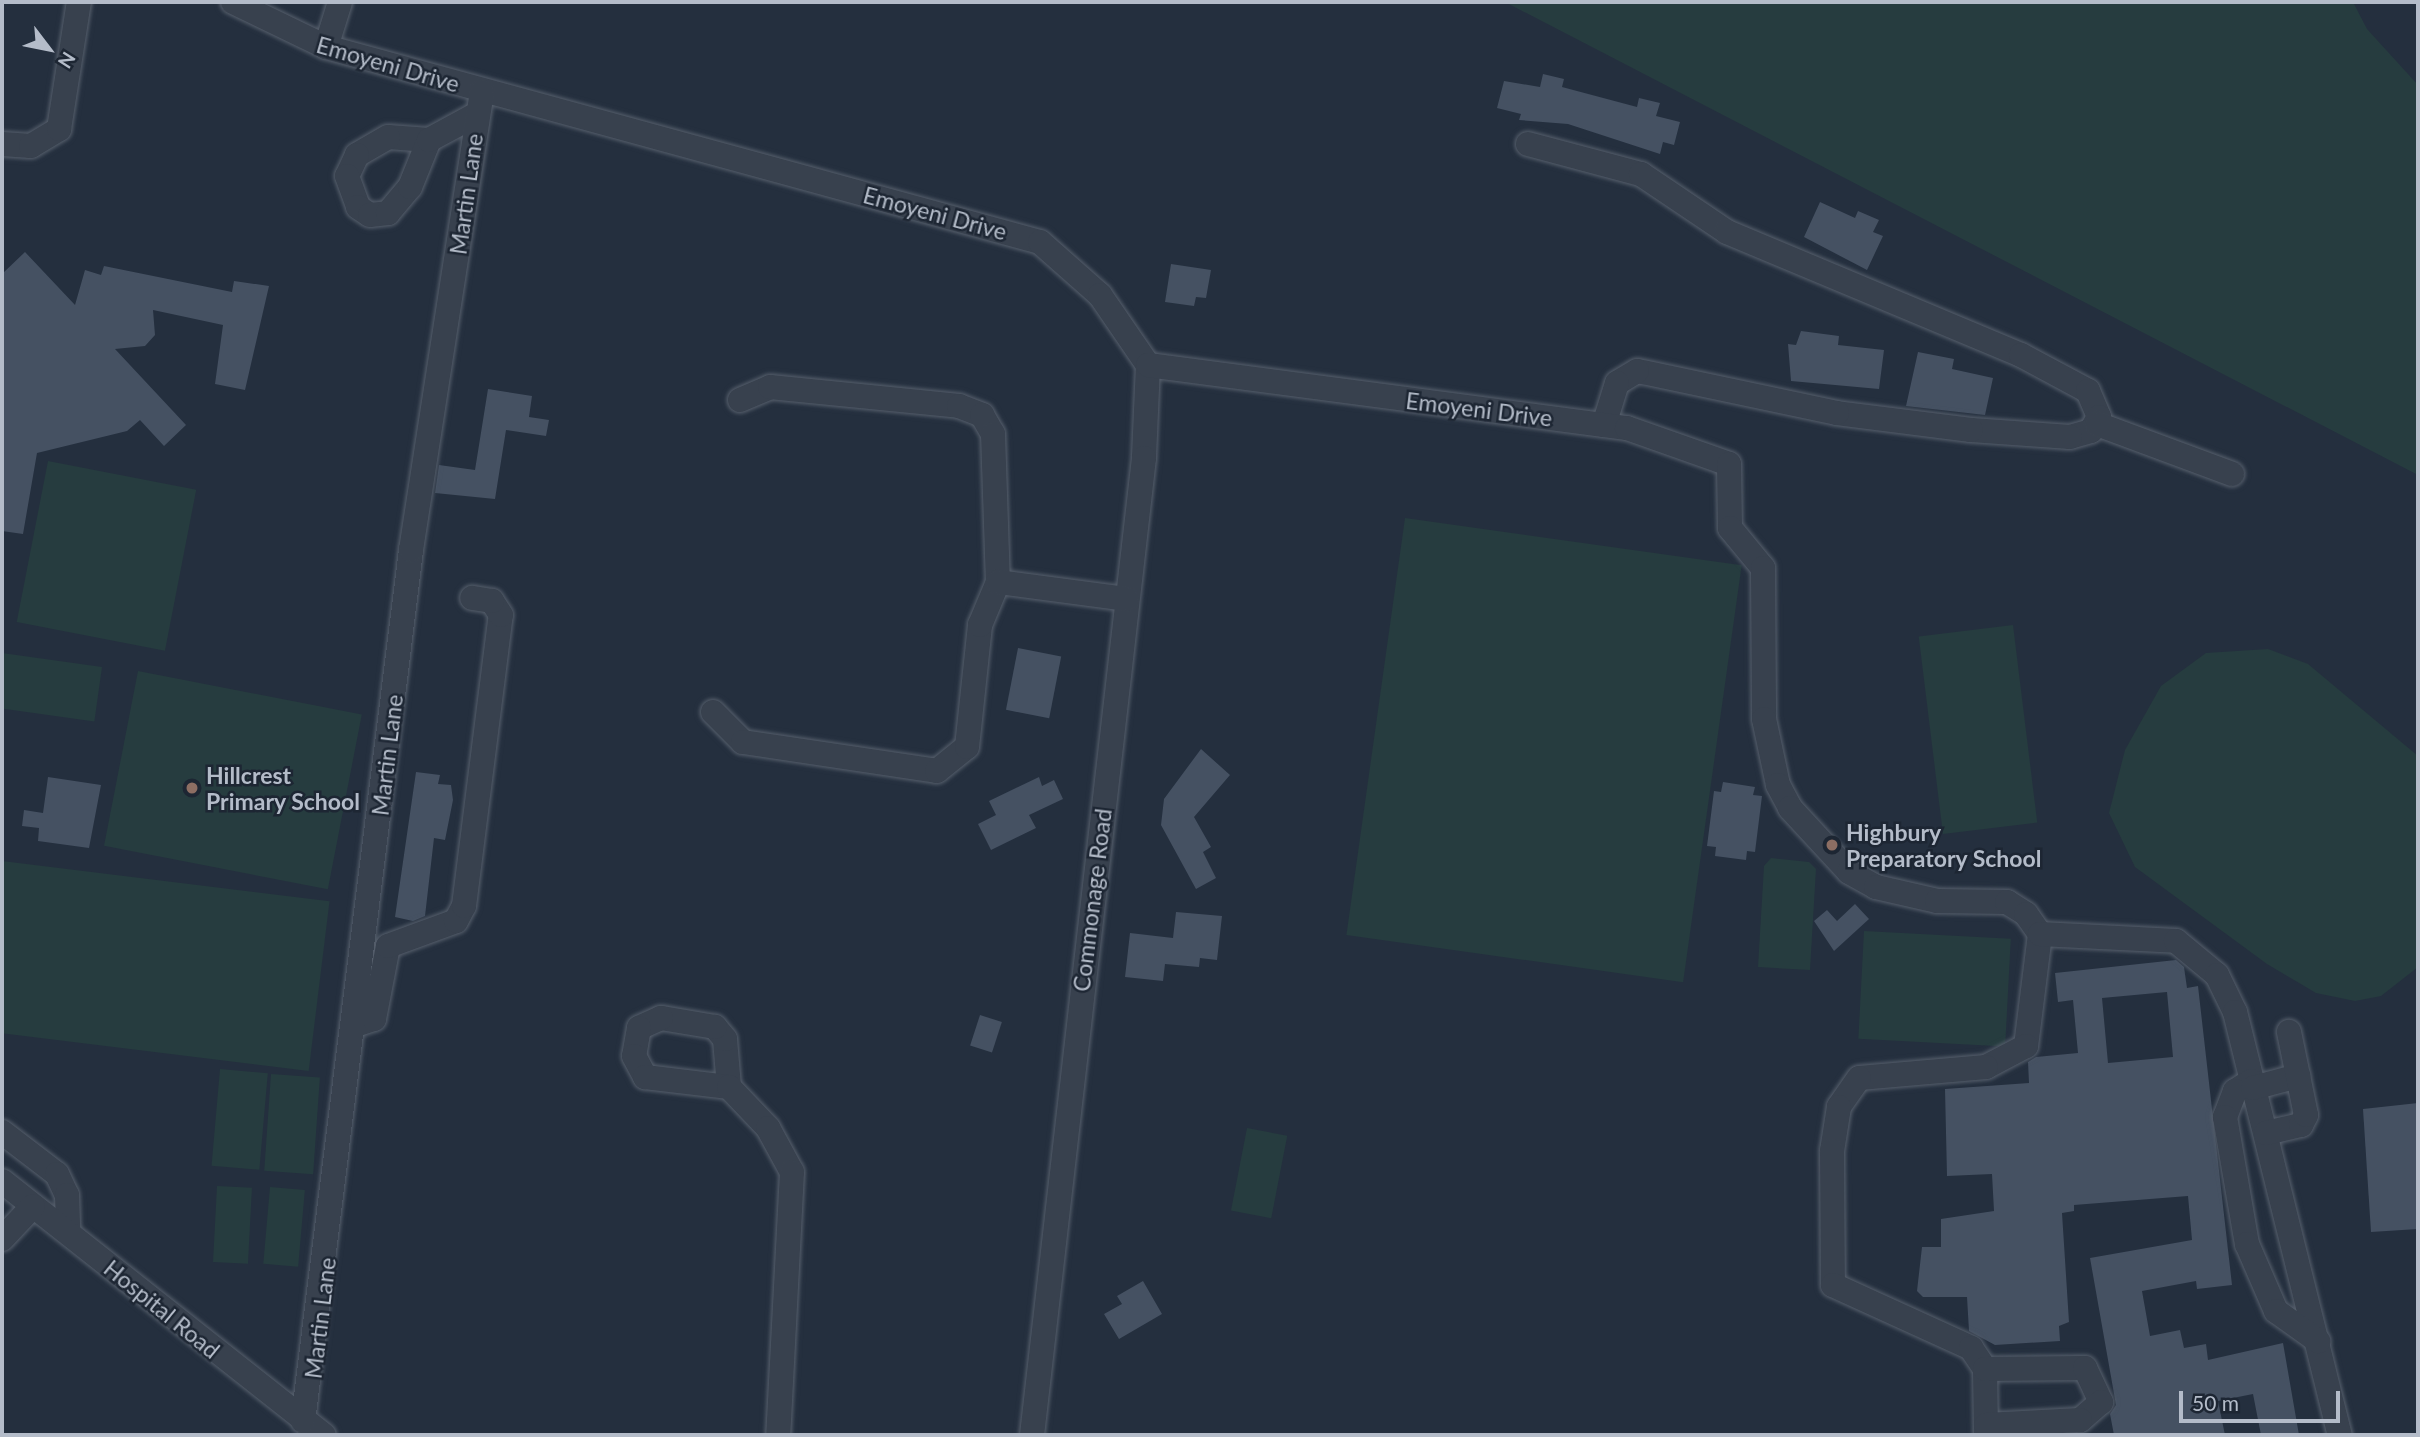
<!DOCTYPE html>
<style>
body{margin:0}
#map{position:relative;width:2420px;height:1437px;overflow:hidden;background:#242f3e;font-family:Lato,sans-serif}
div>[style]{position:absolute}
.green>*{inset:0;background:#263c3f;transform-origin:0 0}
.building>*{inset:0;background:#455162;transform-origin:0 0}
.roads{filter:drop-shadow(0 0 2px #565f6c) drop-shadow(0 0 2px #565f6c)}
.minor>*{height:24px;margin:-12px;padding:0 12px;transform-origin:12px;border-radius:12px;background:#38414e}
.dots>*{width:19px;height:19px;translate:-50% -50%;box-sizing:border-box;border:4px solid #1d2633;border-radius:50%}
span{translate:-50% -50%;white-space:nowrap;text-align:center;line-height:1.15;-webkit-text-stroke:5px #1d2633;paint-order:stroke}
.street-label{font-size:23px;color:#b4bcc9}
.poi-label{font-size:23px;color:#b4bcc9;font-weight:700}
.left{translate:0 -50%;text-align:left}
.frame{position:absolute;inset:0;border:4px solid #b4bcc9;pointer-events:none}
.north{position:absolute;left:14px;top:14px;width:70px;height:70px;-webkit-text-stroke:5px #1d2633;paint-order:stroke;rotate:122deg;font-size:19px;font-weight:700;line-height:28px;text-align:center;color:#b4bcc9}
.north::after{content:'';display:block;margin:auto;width:24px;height:32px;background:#b4bcc9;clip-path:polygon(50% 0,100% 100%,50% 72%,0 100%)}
.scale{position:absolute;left:2179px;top:1391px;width:161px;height:32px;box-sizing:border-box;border:4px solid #b4bcc9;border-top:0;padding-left:9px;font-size:21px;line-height:24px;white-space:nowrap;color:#b4bcc9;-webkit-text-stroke:5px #1d2633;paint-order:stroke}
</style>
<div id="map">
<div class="green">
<div style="clip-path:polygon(1505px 2px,2353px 2px,2367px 29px,2418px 85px,2418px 475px)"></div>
<div style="left:48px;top:461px;width:151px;height:164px;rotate:11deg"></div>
<div style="left:1405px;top:518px;width:340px;height:421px;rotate:8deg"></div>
<div style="left:2013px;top:625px;width:199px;height:95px;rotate:83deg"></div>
<div style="clip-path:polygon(2268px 649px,2308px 664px,2418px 756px,2418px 967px,2381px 996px,2355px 1001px,2316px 993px,2267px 964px,2135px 867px,2109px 813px,2125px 750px,2161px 686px,2206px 653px)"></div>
<div style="left:2px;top:653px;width:101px;height:55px;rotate:8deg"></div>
<div style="left:138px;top:671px;width:228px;height:178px;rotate:11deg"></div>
<div style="clip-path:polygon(1771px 858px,1809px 862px,1816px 869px,1810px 970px,1758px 967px,1764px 866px)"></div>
<div style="left:2px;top:861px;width:330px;height:171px;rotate:7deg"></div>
<div style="left:1864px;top:931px;width:147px;height:108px;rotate:3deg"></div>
<div style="left:220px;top:1069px;width:48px;height:97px;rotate:5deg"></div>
<div style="left:271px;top:1074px;width:49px;height:97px;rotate:4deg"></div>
<div style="left:1247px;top:1128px;width:41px;height:84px;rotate:11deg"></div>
<div style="left:217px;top:1186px;width:35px;height:76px;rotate:3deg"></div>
<div style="left:270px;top:1187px;width:35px;height:77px;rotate:5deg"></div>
</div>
<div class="building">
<div style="clip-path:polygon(1543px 74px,1564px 79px,1562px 87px,1637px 107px,1639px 98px,1660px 103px,1656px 116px,1680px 122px,1674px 145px,1663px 142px,1660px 154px,1568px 124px,1519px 120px,1521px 114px,1497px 108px,1504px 81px,1540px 87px)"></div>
<div style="clip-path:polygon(1820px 202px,1855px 218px,1858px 211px,1879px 220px,1873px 232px,1883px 236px,1867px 270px,1804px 237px)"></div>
<div style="clip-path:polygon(25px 252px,75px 305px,85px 270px,101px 275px,104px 266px,232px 292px,234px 281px,269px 286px,245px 390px,215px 384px,223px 325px,153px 310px,155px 335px,145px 346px,115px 349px,186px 425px,164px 446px,140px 420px,127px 431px,37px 453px,23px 534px,2px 531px,2px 274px)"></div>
<div style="clip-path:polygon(1171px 264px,1211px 270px,1206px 298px,1196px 297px,1194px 306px,1165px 302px)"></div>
<div style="clip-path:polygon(1801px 331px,1839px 336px,1838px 345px,1884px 350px,1879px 389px,1791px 381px,1788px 344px,1796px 345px)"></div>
<div style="clip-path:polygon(1918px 352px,1954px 359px,1952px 369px,1993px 378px,1985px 415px,1906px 406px)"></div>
<div style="clip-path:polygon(488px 389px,532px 396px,529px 417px,549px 420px,546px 436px,506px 430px,495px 499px,435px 493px,439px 465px,475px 470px)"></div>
<div style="left:1018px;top:648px;width:44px;height:63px;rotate:11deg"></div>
<div style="clip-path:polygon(1201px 749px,1230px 775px,1194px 817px,1211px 847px,1203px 852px,1216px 878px,1196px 889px,1161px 825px,1164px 799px)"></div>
<div style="clip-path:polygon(416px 772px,440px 775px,438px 784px,451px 785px,453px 800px,445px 840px,434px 838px,425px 916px,413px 921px,395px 917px)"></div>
<div style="clip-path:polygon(48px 777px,101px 785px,89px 848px,38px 841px,39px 828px,22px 826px,24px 810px,43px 813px)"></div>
<div style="clip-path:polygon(1039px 777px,1042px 786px,1054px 780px,1063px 799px,1029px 815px,1036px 828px,991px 850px,978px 824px,996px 815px,989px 801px)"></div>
<div style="clip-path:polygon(1723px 782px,1755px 787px,1753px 795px,1762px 796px,1755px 852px,1747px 851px,1746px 860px,1715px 856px,1716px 847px,1707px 846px,1714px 791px,1721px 792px)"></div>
<div style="clip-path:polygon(1855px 904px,1869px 919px,1834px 951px,1814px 921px,1827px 910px,1837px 921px)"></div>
<div style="clip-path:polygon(1176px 912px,1222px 916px,1217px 960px,1200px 958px,1199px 967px,1165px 964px,1163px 981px,1125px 977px,1130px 933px,1173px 938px)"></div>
<div style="clip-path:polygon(evenodd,2176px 960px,2184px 967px,2187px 988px,2198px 986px,2232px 1285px,2197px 1289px,2196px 1281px,2142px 1291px,2150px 1336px,2180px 1330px,2184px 1348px,2206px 1344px,2208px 1360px,2283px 1343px,2299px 1435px,2261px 1435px,2253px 1394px,2218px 1401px,2225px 1435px,2114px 1435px,2110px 1414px,2116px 1405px,2090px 1258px,2192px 1240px,2188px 1196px,2074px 1205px,2074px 1211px,2062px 1213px,2069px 1322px,2059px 1326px,2060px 1341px,1995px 1345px,1969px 1331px,1967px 1297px,1923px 1297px,1917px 1291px,1922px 1247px,1941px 1247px,1941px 1219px,1994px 1211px,1992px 1174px,1947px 1176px,1945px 1089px,2029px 1083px,2028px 1062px,2036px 1057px,2078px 1053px,2073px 1000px,2058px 1002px,2055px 973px,2176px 960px,2167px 992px,2173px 1057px,2108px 1063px,2102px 998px,2167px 992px)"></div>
<div style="left:980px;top:1015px;width:23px;height:32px;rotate:18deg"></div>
<div style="clip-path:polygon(2418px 1103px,2418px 1229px,2371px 1232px,2363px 1109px)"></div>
<div style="clip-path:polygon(1143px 1281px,1162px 1314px,1119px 1339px,1104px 1314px,1122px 1304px,1117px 1296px)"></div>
</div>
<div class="roads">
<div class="minor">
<div style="left:233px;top:2px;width:103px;rotate:25.8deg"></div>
<div style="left:326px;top:47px;width:740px;rotate:15.28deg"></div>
<div style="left:1040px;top:242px;width:80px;rotate:41.5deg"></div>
<div style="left:1100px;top:295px;width:85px;rotate:55.6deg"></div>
<div style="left:1148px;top:365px;width:93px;rotate:92.5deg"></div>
<div style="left:1144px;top:458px;width:983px;rotate:96.54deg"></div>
<div style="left:326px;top:47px;width:47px;rotate:-72.7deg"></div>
<div style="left:429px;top:140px;width:41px;rotate:-175.8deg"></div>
<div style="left:388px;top:137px;width:36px;rotate:150deg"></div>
<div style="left:357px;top:155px;width:23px;rotate:115deg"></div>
<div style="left:347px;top:176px;width:33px;rotate:70deg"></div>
<div style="left:358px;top:207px;width:14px;rotate:34deg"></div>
<div style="left:370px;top:215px;width:18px;rotate:-6deg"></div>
<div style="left:388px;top:213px;width:34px;rotate:-50deg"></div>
<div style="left:410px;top:187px;width:51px;rotate:-68deg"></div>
<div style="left:429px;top:140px;width:55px;rotate:-28.4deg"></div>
<div style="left:2px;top:144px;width:29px;rotate:4deg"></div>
<div style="left:31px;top:146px;width:33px;rotate:-31deg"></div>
<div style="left:59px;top:129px;width:129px;rotate:-81.1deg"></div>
<div style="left:1528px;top:144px;width:117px;rotate:14.9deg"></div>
<div style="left:1641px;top:174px;width:104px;rotate:34deg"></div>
<div style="left:1727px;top:232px;width:319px;rotate:22.7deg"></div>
<div style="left:2021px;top:355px;width:76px;rotate:28.2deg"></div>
<div style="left:2088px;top:391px;width:28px;rotate:67deg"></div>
<div style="left:2099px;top:417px;width:16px;rotate:120deg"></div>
<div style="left:2091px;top:431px;width:22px;rotate:164deg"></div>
<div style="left:2070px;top:437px;width:99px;rotate:-176deg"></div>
<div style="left:1971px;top:430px;width:135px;rotate:-172.8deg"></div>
<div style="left:1837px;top:413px;width:204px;rotate:-168.1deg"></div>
<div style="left:1637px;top:371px;width:23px;rotate:149deg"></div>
<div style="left:1617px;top:383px;width:44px;rotate:107.2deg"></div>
<div style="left:1148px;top:365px;width:483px;rotate:7.5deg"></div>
<div style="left:1627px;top:428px;width:108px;rotate:19.4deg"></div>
<div style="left:1729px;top:464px;width:64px;rotate:89.1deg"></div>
<div style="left:1730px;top:528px;width:52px;rotate:50.5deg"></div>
<div style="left:1763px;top:568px;width:151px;rotate:89.6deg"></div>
<div style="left:1764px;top:719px;width:67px;rotate:78deg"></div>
<div style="left:1778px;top:785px;width:26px;rotate:62deg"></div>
<div style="left:1790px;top:808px;width:87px;rotate:47.3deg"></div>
<div style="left:1849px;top:872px;width:31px;rotate:29deg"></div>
<div style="left:1876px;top:887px;width:63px;rotate:12.9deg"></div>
<div style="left:1937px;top:901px;width:70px;rotate:0.8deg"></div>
<div style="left:2007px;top:902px;width:22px;rotate:32deg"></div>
<div style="left:2026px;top:914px;width:24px;rotate:55deg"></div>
<div style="left:2040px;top:934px;width:113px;rotate:97.1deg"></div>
<div style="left:2026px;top:1046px;width:45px;rotate:152.3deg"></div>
<div style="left:1986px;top:1067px;width:127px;rotate:175deg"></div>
<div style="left:1859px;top:1078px;width:35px;rotate:125deg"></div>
<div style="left:1839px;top:1107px;width:45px;rotate:99deg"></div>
<div style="left:1832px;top:1151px;width:134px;rotate:89.6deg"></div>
<div style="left:1833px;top:1285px;width:152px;rotate:24.5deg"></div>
<div style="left:1971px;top:1348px;width:25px;rotate:56deg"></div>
<div style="left:1985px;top:1369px;width:66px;rotate:89.1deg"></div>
<div style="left:740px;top:400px;width:33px;rotate:-23deg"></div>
<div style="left:770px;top:387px;width:190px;rotate:5.7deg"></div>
<div style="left:959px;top:406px;width:25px;rotate:21deg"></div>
<div style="left:982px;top:415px;width:22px;rotate:60deg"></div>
<div style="left:993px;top:434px;width:148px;rotate:88.1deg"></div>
<div style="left:2097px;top:424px;width:144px;rotate:20.3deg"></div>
<div style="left:713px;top:712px;width:42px;rotate:45deg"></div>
<div style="left:743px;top:742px;width:196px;rotate:8.5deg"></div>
<div style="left:937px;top:771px;width:38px;rotate:-39deg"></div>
<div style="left:967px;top:747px;width:123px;rotate:-83.9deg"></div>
<div style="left:980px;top:625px;width:47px;rotate:-67.3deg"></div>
<div style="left:998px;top:582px;width:130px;rotate:7.5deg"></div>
<div style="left:2040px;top:934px;width:136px;rotate:2.9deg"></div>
<div style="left:2176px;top:941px;width:53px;rotate:39.7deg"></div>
<div style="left:2217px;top:975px;width:41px;rotate:64.1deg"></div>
<div style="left:2235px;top:1012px;width:436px;rotate:76.1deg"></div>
<div style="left:355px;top:1025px;width:20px;rotate:-18deg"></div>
<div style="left:374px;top:1019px;width:74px;rotate:-79.1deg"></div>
<div style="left:388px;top:946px;width:72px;rotate:-20.2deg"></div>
<div style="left:456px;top:921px;width:17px;rotate:-62deg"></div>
<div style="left:464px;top:906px;width:293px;rotate:-82.8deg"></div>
<div style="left:501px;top:615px;width:17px;rotate:-123deg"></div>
<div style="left:492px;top:601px;width:20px;rotate:-171deg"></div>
<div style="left:2251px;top:1081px;width:19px;rotate:148deg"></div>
<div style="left:2235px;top:1091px;width:28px;rotate:111deg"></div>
<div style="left:2225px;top:1117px;width:129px;rotate:80.2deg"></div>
<div style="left:2247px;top:1244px;width:73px;rotate:66.6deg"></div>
<div style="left:2276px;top:1311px;width:52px;rotate:35.5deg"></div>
<div style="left:729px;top:1087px;width:48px;rotate:-94.8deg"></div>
<div style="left:725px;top:1039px;width:16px;rotate:-130deg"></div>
<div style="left:715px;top:1027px;width:55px;rotate:-170.5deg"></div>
<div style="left:661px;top:1018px;width:24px;rotate:156deg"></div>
<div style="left:639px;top:1028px;width:28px;rotate:100deg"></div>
<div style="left:634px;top:1056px;width:24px;rotate:62deg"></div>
<div style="left:645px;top:1077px;width:85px;rotate:6.8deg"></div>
<div style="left:729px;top:1087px;width:57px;rotate:46.4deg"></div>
<div style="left:768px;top:1128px;width:50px;rotate:61.4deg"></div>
<div style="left:792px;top:1172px;width:263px;rotate:93deg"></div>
<div style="left:2253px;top:1088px;width:47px;rotate:-14.9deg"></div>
<div style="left:2px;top:1132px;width:69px;rotate:37.4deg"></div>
<div style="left:57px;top:1174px;width:23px;rotate:65deg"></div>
<div style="left:67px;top:1195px;width:37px;rotate:88deg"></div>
<div style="left:2266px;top:1133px;width:36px;rotate:-13deg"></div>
<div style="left:2301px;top:1125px;width:11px;rotate:-63deg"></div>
<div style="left:2306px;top:1115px;width:85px;rotate:-101.6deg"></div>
<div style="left:2px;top:1181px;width:410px;rotate:38.3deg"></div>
<div style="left:2px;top:1239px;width:45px;rotate:-46.8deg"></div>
<div style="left:1985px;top:1369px;width:100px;rotate:-0.6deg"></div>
<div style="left:2085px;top:1368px;width:38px;rotate:65deg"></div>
<div style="left:2101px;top:1402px;width:28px;rotate:139deg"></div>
<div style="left:2080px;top:1420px;width:94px;rotate:177deg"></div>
<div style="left:303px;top:1421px;width:878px;rotate:-82.93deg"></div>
<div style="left:411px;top:550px;width:464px;rotate:-81.2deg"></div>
</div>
</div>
<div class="dots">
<div style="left:192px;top:788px;background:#8d6e63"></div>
<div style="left:1832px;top:845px;background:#8d6e63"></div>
</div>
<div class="street-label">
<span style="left:388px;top:64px;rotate:16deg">Emoyeni Drive</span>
<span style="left:466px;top:194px;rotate:-82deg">Martin Lane</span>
<span style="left:935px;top:213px;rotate:15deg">Emoyeni Drive</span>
<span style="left:1479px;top:409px;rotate:7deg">Emoyeni Drive</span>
<span style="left:387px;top:755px;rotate:-83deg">Martin Lane</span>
<span style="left:1092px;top:900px;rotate:-83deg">Commonage Road</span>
<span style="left:162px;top:1309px;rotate:39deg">Hospital Road</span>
<span style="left:320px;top:1318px;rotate:-83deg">Martin Lane</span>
</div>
<div class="poi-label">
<span class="left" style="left:206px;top:788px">Hillcrest<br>Primary School</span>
<span class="left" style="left:1846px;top:845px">Highbury<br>Preparatory School</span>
</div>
<div class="frame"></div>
<div class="north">N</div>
<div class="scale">50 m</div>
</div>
